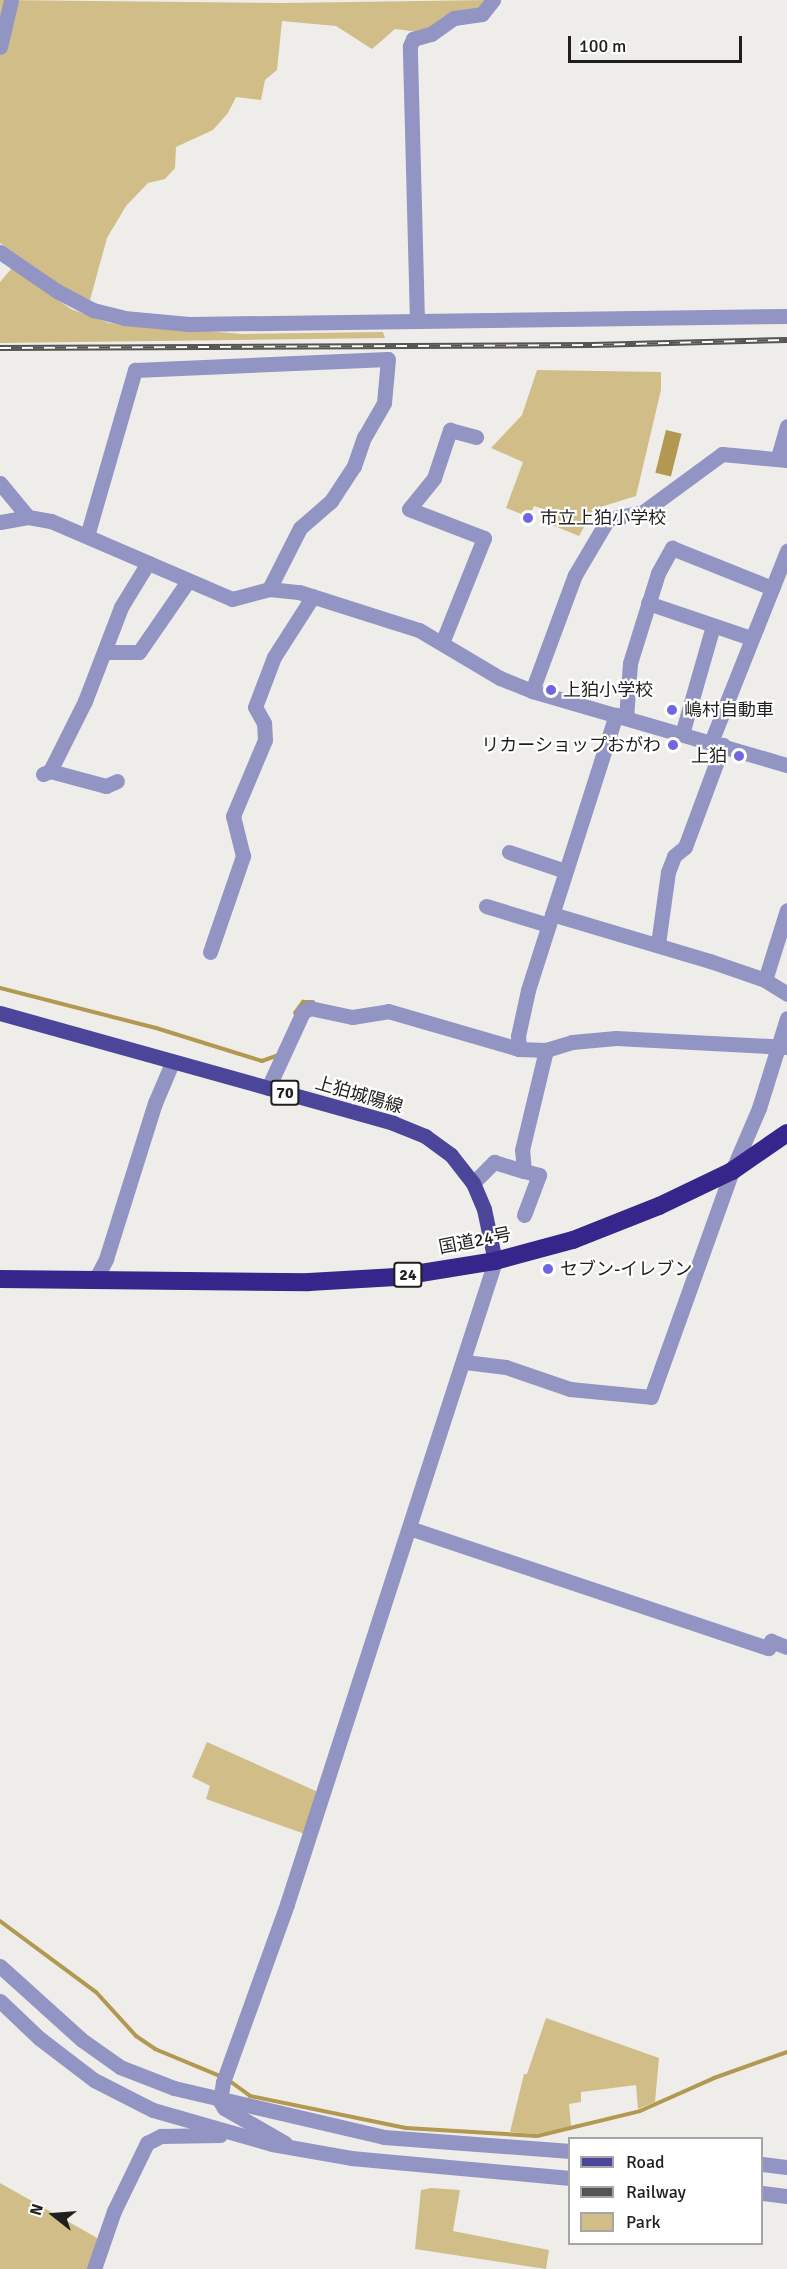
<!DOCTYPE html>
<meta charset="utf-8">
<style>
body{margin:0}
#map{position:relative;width:787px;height:2269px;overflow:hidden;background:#efede9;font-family:Signika,"Noto Sans JP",sans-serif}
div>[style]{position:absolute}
.green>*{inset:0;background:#d1bd87}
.water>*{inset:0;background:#b29850;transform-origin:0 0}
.stream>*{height:4px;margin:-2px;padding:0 2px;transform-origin:2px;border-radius:2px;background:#b29850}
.minor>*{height:15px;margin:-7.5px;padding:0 7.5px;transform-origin:7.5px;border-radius:7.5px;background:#9294c4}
.major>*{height:15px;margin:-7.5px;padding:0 7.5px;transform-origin:7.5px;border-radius:7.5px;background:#4c469a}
.highway>*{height:18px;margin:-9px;padding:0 9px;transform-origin:9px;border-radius:9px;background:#36258a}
.rail>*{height:6px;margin-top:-3px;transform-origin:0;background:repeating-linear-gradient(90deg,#fff 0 11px,#545451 0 22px);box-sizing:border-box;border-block:2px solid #545451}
.dots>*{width:16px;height:16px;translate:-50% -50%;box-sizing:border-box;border:3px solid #fff;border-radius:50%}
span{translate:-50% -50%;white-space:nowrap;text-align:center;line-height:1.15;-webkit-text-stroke:4.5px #fff;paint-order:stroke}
.shield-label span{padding:2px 4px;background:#fff;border:2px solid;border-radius:4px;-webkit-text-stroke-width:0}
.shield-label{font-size:16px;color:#1f1f1d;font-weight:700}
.poi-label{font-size:18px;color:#1f1f1d}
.left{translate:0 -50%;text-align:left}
.right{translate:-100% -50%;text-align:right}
.street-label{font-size:18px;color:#1f1f1d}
.legend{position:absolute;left:568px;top:2137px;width:195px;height:108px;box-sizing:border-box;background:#fff;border:2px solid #a5a5a5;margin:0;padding:8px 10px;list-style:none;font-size:18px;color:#1f1f1d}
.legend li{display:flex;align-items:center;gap:12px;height:30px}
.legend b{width:30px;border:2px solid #a5a5a5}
.north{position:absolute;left:24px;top:2185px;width:60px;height:60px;-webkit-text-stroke:4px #fff;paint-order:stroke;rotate:287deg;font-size:16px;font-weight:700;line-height:24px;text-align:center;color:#1f1f1d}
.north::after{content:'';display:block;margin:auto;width:21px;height:27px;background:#1f1f1d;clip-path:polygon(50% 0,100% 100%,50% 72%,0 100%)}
.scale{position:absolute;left:568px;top:36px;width:174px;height:27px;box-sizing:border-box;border:3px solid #1f1f1d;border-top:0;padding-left:8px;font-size:18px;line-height:21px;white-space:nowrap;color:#1f1f1d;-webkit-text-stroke:4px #fff;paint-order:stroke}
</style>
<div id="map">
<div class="green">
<div style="clip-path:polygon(0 0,283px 3px,488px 0,480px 10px,419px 32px,395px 29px,372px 49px,336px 26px,282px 21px,277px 70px,265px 80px,261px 100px,236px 97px,228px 113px,213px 130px,176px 147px,175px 168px,165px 179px,148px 183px,126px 206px,107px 238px,90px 300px,75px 295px,0 243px)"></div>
<div style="clip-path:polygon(12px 268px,71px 309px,109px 323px,242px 334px,383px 332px,385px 338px,0 343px,0 282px)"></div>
<div style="clip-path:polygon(537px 370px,661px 372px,661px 390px,636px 496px,594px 509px,579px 536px,552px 525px,556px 513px,534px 506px,529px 517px,506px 508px,523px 462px,491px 448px,522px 415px)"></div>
<div style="clip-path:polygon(207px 1742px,318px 1792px,305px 1834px,206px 1799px,210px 1786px,192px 1777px)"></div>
<div style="clip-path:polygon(546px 2018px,659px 2058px,655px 2102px,638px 2109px,636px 2085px,581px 2092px,581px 2102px,569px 2104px,571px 2126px,535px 2134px,510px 2132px,524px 2074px,527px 2074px)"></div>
<div style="clip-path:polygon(0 2183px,99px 2239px,89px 2269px,0 2269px)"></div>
<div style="clip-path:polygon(431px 2188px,460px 2190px,453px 2231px,549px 2250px,546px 2269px,415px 2249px,421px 2190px)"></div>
</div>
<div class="water">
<div style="left:666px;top:430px;width:16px;height:44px;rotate:14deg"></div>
</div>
<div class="stream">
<div style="left:0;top:988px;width:161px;rotate:14.4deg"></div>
<div style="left:156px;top:1028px;width:111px;rotate:17.3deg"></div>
<div style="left:262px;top:1061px;width:15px;rotate:-20deg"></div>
<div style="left:295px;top:1013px;width:14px;rotate:-54deg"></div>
<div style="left:303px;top:1002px;width:10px"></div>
<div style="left:0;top:1921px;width:119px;rotate:36.5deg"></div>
<div style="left:96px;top:1992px;width:59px;rotate:47.7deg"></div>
<div style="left:136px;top:2036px;width:23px;rotate:34deg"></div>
<div style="left:155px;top:2049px;width:70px;rotate:22.6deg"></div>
<div style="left:227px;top:2079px;width:29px;rotate:36deg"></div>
<div style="left:250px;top:2096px;width:159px;rotate:11.6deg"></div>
<div style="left:406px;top:2128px;width:131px;rotate:3.5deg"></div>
<div style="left:537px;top:2136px;width:106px;rotate:-13.6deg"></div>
<div style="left:640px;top:2111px;width:81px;rotate:-24deg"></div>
<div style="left:714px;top:2078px;width:77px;rotate:-19.6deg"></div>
</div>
<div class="minor">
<div style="left:0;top:47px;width:48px;rotate:-76.8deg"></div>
<div style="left:0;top:252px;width:69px;rotate:34.4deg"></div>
<div style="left:57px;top:291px;width:41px;rotate:27.8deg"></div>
<div style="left:93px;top:310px;width:32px;rotate:14deg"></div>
<div style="left:124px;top:318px;width:65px;rotate:5.3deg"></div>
<div style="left:189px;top:324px;width:598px;rotate:-0.77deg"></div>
<div style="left:417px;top:321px;width:275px;rotate:-91.5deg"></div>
<div style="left:410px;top:46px;width:8px;rotate:-67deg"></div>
<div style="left:413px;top:39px;width:19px;rotate:-16deg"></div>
<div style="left:431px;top:34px;width:28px;rotate:-35deg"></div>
<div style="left:454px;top:18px;width:28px;rotate:-8deg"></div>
<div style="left:482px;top:14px;width:18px;rotate:-52deg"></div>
<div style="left:778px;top:457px;width:32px;rotate:-74deg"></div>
<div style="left:0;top:483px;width:44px;rotate:50.5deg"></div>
<div style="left:0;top:522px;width:28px;rotate:-10deg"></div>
<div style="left:28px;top:517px;width:23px;rotate:10deg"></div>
<div style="left:51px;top:521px;width:197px;rotate:23.3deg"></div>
<div style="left:232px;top:599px;width:38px;rotate:-15deg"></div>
<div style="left:269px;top:589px;width:30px;rotate:6deg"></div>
<div style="left:299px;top:592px;width:126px;rotate:17.6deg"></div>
<div style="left:419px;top:630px;width:94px;rotate:30.7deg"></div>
<div style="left:500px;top:678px;width:35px;rotate:22deg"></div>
<div style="left:532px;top:691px;width:266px;rotate:16.2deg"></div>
<div style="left:87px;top:536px;width:173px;rotate:-73.9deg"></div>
<div style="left:135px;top:370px;width:253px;rotate:-2.5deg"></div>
<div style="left:388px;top:359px;width:44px;rotate:95.2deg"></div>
<div style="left:384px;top:403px;width:39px;rotate:120deg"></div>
<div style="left:364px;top:437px;width:31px;rotate:109deg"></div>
<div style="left:354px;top:466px;width:42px;rotate:123.3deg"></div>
<div style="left:331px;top:501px;width:41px;rotate:138.9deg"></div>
<div style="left:300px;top:528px;width:68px;rotate:116.9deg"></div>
<div style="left:648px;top:603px;width:109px;rotate:18.8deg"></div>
<div style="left:442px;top:643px;width:113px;rotate:-68.2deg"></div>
<div style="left:484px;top:538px;width:80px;rotate:-158.9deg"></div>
<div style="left:409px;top:509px;width:40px;rotate:-51deg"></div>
<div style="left:434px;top:478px;width:51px;rotate:-71.6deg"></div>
<div style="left:450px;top:430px;width:27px;rotate:15deg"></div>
<div style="left:106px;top:652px;width:33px"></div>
<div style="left:139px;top:652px;width:86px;rotate:-55.4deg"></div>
<div style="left:532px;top:691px;width:124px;rotate:-69.7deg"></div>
<div style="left:575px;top:575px;width:65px;rotate:-59.5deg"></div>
<div style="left:608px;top:519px;width:36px;rotate:-11deg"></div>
<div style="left:643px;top:512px;width:98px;rotate:-36.3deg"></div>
<div style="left:722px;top:454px;width:65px;rotate:5.3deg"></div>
<div style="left:626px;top:718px;width:55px;rotate:-85.8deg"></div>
<div style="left:630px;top:663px;width:94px;rotate:-72.7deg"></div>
<div style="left:658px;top:573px;width:29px;rotate:-61deg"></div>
<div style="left:672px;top:548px;width:108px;rotate:21.8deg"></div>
<div style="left:682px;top:734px;width:112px;rotate:-74deg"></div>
<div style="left:711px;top:742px;width:206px;rotate:-68.3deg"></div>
<div style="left:50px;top:771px;width:78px;rotate:-63.4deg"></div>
<div style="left:85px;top:701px;width:101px;rotate:-69deg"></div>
<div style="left:121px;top:607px;width:52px;rotate:-58.5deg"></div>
<div style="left:43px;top:774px;width:8px;rotate:-23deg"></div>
<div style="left:50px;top:771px;width:58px;rotate:15deg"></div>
<div style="left:106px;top:786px;width:12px;rotate:-24deg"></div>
<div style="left:509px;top:852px;width:59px;rotate:18.7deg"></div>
<div style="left:486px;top:906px;width:65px;rotate:17deg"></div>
<div style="left:552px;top:914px;width:165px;rotate:16.6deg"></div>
<div style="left:710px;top:961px;width:58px;rotate:19.1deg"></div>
<div style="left:765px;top:980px;width:26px;rotate:32deg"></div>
<div style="left:658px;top:944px;width:73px;rotate:-82.1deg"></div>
<div style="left:668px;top:872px;width:17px;rotate:-69deg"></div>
<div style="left:674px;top:856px;width:14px;rotate:-39deg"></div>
<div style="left:685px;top:847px;width:109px;rotate:-69.6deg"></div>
<div style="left:210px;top:952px;width:102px;rotate:-71deg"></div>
<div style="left:243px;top:856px;width:41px;rotate:-104deg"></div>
<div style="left:233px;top:816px;width:82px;rotate:-67.2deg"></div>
<div style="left:265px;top:740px;width:17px;rotate:-93deg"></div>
<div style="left:264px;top:723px;width:18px;rotate:-119deg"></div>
<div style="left:255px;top:707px;width:53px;rotate:-69.2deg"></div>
<div style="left:274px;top:657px;width:72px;rotate:-57.4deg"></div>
<div style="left:765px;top:980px;width:73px;rotate:-72.6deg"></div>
<div style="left:519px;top:1049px;width:13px;rotate:-94deg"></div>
<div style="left:518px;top:1036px;width:47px;rotate:-77.7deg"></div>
<div style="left:528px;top:990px;width:289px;rotate:-72.3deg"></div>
<div style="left:268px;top:1088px;width:84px;rotate:-65.3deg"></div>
<div style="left:303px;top:1012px;width:8px;rotate:-30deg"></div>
<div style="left:310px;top:1008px;width:43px;rotate:12.1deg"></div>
<div style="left:352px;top:1017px;width:36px;rotate:-9deg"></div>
<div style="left:388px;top:1011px;width:136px;rotate:16.2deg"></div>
<div style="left:519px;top:1049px;width:27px;rotate:2deg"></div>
<div style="left:546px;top:1050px;width:27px;rotate:-17deg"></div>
<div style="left:572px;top:1042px;width:44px;rotate:-5.2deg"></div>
<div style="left:616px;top:1038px;width:171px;rotate:3deg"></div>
<div style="left:473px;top:1183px;width:30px;rotate:-45deg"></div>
<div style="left:494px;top:1162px;width:31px;rotate:17deg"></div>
<div style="left:524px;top:1171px;width:21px;rotate:-95deg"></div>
<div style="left:522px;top:1150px;width:103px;rotate:-76.5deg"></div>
<div style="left:524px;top:1215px;width:43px;rotate:-69.4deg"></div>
<div style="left:539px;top:1175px;width:16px;rotate:-165deg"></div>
<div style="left:95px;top:1280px;width:24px;rotate:-62deg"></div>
<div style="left:106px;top:1259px;width:164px;rotate:-72.6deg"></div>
<div style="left:155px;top:1103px;width:43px;rotate:-67deg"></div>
<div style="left:465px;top:1362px;width:41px;rotate:7deg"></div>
<div style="left:506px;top:1367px;width:68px;rotate:19deg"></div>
<div style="left:570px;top:1389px;width:81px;rotate:5.6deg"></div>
<div style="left:651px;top:1397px;width:240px;rotate:-70.3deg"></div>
<div style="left:732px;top:1171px;width:69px;rotate:-66.8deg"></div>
<div style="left:759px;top:1108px;width:94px;rotate:-72.7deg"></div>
<div style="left:409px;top:1528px;width:379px;rotate:18.5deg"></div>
<div style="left:768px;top:1648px;width:8px;rotate:-67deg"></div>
<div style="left:771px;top:1641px;width:17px;rotate:21deg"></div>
<div style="left:0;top:1966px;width:110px;rotate:42.1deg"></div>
<div style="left:82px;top:2040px;width:47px;rotate:35.4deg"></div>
<div style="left:120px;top:2067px;width:58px;rotate:21.3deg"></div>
<div style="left:174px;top:2088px;width:216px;rotate:13.1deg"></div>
<div style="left:384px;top:2137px;width:187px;rotate:4.3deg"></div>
<div style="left:0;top:2001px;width:54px;rotate:43.5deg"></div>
<div style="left:39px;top:2038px;width:69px;rotate:37.4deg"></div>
<div style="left:94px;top:2080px;width:66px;rotate:27deg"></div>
<div style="left:153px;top:2110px;width:124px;rotate:15.9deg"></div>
<div style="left:272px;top:2144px;width:80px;rotate:10deg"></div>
<div style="left:351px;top:2158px;width:220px;rotate:5.2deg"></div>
<div style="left:285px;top:2143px;width:70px;rotate:-150.2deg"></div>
<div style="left:224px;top:2108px;width:8px;rotate:-120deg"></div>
<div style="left:220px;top:2101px;width:19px;rotate:-81deg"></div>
<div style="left:223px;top:2082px;width:189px;rotate:-70.2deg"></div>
<div style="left:287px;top:1904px;width:676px;rotate:-72.07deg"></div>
<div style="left:762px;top:2164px;width:25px;rotate:7deg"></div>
<div style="left:762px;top:2193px;width:25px;rotate:7deg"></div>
<div style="left:94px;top:2269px;width:61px;rotate:-71deg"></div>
<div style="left:114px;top:2211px;width:76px;rotate:-64.1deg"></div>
<div style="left:147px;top:2143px;width:16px;rotate:-27deg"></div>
<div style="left:161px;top:2136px;width:59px;rotate:-1deg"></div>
</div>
<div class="major">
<div style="left:0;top:1013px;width:408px;rotate:15.6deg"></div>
<div style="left:393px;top:1123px;width:35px;rotate:22deg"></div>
<div style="left:425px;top:1136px;width:32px;rotate:36deg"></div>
<div style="left:451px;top:1155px;width:36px;rotate:52deg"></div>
<div style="left:473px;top:1183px;width:28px;rotate:67deg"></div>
<div style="left:484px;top:1209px;width:53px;rotate:78.1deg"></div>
</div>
<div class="highway">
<div style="left:0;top:1279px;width:309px;rotate:0.6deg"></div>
<div style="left:309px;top:1282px;width:87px;rotate:-3.3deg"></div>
<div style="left:396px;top:1277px;width:100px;rotate:-9.2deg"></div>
<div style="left:495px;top:1261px;width:81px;rotate:-15.1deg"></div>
<div style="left:573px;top:1240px;width:92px;rotate:-21.6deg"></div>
<div style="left:659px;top:1206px;width:81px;rotate:-25.6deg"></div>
<div style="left:732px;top:1171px;width:67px;rotate:-34.6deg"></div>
</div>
<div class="rail">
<div style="left:0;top:348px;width:592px;rotate:-0.29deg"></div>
<div style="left:592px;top:345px;width:195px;rotate:-1.5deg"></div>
</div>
<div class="dots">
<div style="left:528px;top:518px;background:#6f66e0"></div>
<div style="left:551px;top:690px;background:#6f66e0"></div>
<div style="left:672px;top:710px;background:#6f66e0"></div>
<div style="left:673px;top:745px;background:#6f66e0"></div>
<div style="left:739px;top:756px;background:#6f66e0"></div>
<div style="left:548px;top:1269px;background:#6f66e0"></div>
</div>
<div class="shield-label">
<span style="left:285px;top:1093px">70</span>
<span style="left:408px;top:1275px">24</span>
</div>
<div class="poi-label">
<span class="left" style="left:540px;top:518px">市立上狛小学校</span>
<span class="left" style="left:563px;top:690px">上狛小学校</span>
<span class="left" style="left:684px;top:710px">嶋村自動車</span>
<span class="right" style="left:661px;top:745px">リカーショップおがわ</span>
<span class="right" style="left:727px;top:756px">上狛</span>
<span class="left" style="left:560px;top:1269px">セブン-イレブン</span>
</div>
<div class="street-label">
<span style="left:359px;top:1095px;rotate:16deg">上狛城陽線</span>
<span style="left:475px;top:1241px;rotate:-11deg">国道24号</span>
</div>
<ul class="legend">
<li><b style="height:8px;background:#4c469a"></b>Road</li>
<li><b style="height:8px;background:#545451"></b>Railway</li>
<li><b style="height:16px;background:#d1bd87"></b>Park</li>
</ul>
<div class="north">N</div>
<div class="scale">100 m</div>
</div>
